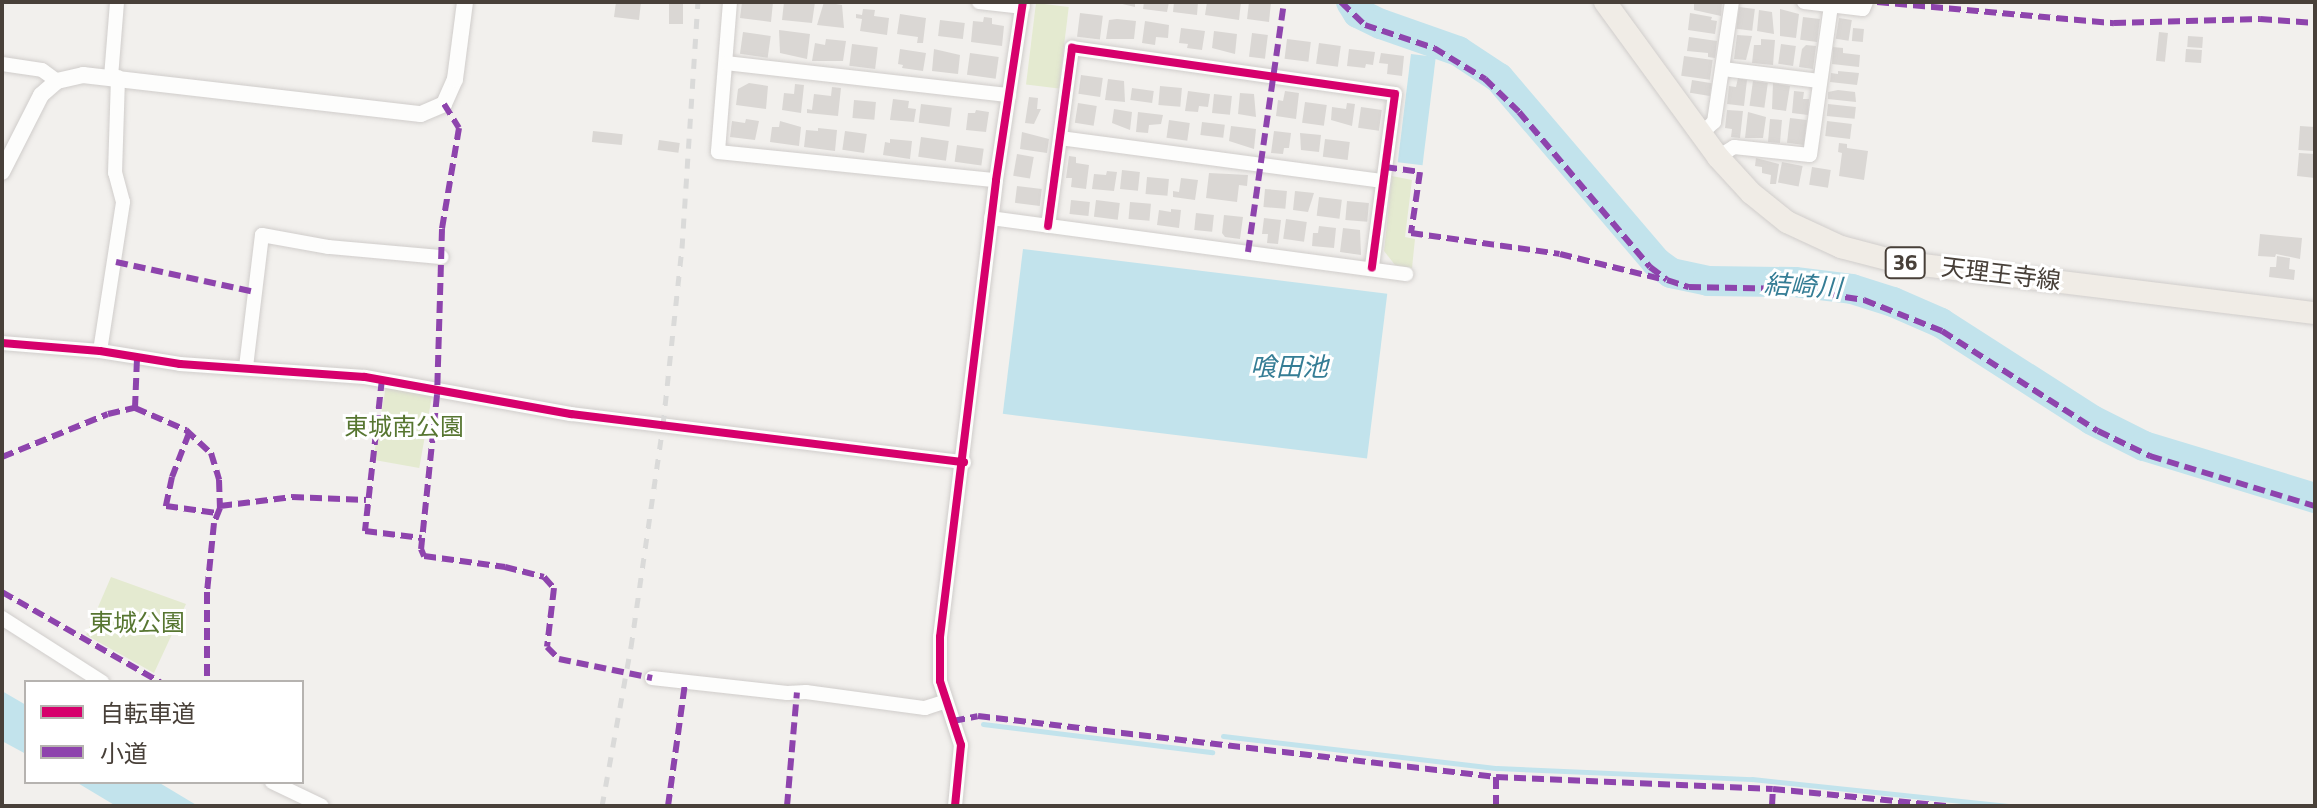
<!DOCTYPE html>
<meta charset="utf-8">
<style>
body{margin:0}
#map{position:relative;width:2317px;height:808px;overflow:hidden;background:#f2f0ed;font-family:"Titillium Web","Noto Sans JP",sans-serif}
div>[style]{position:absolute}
.green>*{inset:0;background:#e4ead0;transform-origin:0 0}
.water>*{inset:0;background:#c2e3ec;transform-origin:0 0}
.stream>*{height:5px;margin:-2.5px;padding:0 2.5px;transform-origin:2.5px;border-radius:2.5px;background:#c2e3ec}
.river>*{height:30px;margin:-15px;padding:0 15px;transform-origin:15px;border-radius:15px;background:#c2e3ec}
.building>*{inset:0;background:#dad7d4;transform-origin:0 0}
.roads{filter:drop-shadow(0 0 2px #d0cdcb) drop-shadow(0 0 2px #d0cdcb)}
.minor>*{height:14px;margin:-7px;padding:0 7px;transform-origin:7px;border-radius:7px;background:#fdfdfc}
.tertiary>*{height:16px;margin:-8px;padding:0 8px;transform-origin:8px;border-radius:8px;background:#fdfdfc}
.primary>*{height:22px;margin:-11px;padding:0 11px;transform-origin:11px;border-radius:11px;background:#f0ece6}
.rail>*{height:5px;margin-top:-2.5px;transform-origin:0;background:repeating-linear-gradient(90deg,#dadad9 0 10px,transparent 0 20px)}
.quiet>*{height:6px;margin-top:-3px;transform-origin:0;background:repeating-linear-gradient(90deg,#8e44ad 0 12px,transparent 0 18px)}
.cycleway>*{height:8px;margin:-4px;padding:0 4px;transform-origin:4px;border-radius:4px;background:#d6006c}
span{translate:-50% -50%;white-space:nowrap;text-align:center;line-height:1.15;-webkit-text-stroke:6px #fff;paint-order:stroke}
.shield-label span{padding:2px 6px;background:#fff;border:2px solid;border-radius:6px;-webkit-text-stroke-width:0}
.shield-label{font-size:22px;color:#484039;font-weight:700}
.street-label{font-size:24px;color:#484039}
.park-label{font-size:24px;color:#577631}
.water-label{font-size:26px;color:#357d95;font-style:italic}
.frame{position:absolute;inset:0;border:4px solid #484039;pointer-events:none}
.legend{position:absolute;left:24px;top:680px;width:280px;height:104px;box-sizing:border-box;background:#fff;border:2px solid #b6b3b0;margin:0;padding:10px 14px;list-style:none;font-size:24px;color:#484039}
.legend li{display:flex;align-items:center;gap:16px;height:40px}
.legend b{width:40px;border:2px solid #b6b3b0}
</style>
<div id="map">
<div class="green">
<div style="left:1036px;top:3px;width:33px;height:82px;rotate:7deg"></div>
<div style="clip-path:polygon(1392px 176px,1412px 180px,1405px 237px,1415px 239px,1412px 268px,1395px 265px,1384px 251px)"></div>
<div style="left:386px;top:386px;width:47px;height:75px;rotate:10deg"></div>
<div style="clip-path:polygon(111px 577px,186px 604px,154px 673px,86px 635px)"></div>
</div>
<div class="water">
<div style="left:1411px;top:54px;width:25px;height:109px;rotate:7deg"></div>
<div style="left:1023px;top:249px;width:367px;height:166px;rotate:7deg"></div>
<div style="clip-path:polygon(2px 691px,26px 705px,26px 754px,2px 741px)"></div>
<div style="clip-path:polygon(76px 782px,158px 782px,198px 806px,116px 806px)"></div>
</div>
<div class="stream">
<div style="left:983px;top:724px;width:231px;rotate:7deg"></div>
<div style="left:1223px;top:736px;width:276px;rotate:6.7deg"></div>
<div style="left:1497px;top:768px;width:255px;rotate:2.5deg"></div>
<div style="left:1752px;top:779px;width:260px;rotate:6deg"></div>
</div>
<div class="river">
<div style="left:1351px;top:2px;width:13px;rotate:58deg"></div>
<div style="left:1358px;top:13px;width:25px;rotate:26deg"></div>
<div style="left:1381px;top:24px;width:82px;rotate:19.3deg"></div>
<div style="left:1458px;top:51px;width:49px;rotate:33.4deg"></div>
<div style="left:1499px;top:78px;width:242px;rotate:49.5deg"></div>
<div style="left:1656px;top:262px;width:19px;rotate:36deg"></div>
<div style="left:1671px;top:273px;width:38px;rotate:12deg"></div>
<div style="left:1708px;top:281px;width:87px;rotate:0.7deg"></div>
<div style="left:1795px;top:282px;width:57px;rotate:7deg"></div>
<div style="left:1852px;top:289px;width:43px;rotate:17.6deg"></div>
<div style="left:1893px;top:302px;width:52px;rotate:23.6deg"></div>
<div style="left:1941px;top:323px;width:179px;rotate:32.7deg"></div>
<div style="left:2092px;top:420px;width:58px;rotate:26.6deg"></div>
<div style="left:2144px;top:446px;width:179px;rotate:16.9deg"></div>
</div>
<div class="building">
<div style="clip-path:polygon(616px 2px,641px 2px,639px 20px,614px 17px)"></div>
<div style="left:669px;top:2px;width:14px;height:22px"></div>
<div style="clip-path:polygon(742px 2px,773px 2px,771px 22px,740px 18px)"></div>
<div style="clip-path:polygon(784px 2px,815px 2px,812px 23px,782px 20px)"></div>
<div style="clip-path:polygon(824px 2px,842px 5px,844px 28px,817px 25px)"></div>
<div style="clip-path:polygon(1114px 2px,1135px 2px,1135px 7px)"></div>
<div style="clip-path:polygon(1144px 2px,1169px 2px,1167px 12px,1143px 9px)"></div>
<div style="clip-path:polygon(1174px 2px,1198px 2px,1197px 15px,1173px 12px)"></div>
<div style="clip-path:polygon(1207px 2px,1241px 2px,1239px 20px,1205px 15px)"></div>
<div style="clip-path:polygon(1249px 2px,1271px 2px,1269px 22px,1247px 19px)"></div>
<div style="clip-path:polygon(1694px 2px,1722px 2px,1721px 16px,1694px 10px)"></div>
<div style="left:1739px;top:7px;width:16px;height:22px;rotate:7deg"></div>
<div style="clip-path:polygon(863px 9px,875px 10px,874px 16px,889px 18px,887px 35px,860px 31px,862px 19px,856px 18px,856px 14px,862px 15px)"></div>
<div style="clip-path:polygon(1780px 9px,1799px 14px,1796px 38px,1780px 36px)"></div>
<div style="clip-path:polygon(1759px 10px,1772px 12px,1774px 34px,1757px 31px)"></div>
<div style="left:1080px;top:13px;width:23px;height:24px;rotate:7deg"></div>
<div style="clip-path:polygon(1690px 13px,1712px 17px,1711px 20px,1717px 21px,1715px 34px,1688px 30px)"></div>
<div style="clip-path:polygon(900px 14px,926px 18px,923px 43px,917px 43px,918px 37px,897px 34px)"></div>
<div style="clip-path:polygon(984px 17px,992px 18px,992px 24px,1004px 26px,1002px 46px,971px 42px,973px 21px,983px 22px)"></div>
<div style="left:1803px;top:17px;width:17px;height:23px;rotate:7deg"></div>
<div style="left:1839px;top:18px;width:13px;height:21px;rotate:9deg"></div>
<div style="clip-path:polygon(1117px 19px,1136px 21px,1134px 39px,1106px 39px,1109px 20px)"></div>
<div style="left:940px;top:20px;width:25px;height:16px;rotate:7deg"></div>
<div style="clip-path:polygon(1145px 21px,1169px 25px,1168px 38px,1156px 37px,1155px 45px,1142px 43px)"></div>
<div style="clip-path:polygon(1181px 28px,1205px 31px,1202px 50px,1187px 48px,1188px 44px,1179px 43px)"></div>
<div style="left:1853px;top:28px;width:11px;height:13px;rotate:5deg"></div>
<div style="clip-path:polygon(779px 30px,810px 34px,807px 59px,780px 53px)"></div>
<div style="clip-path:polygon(1214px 31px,1237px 34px,1235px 54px,1212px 48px)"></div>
<div style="left:743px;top:32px;width:28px;height:22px;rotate:8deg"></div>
<div style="left:2159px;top:32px;width:9px;height:29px;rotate:6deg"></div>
<div style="left:1252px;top:33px;width:16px;height:24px;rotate:7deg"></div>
<div style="clip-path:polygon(1737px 35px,1752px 36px,1746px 60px,1734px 59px)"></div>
<div style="left:2188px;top:36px;width:15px;height:11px;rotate:4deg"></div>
<div style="clip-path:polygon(1689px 37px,1717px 41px,1715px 58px,1708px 57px,1708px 53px,1687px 51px)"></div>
<div style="clip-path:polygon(826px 39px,846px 41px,843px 61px,812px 61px,815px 43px,825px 45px)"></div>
<div style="left:1287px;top:39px;width:24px;height:20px;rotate:7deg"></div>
<div style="clip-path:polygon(1761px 39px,1775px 40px,1773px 65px,1752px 63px,1754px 45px,1761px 45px)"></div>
<div style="left:1319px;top:43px;width:22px;height:21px;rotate:8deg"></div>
<div style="left:852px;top:44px;width:26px;height:22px;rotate:7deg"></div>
<div style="left:1781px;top:44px;width:15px;height:20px;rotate:8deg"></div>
<div style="clip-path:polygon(1806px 45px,1816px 46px,1813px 69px,1799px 67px,1802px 49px)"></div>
<div style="clip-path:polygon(1833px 47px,1843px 48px,1843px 53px,1860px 55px,1859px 67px,1832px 64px)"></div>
<div style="clip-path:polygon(900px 49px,926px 53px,923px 71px,902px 68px,903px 65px,898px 64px)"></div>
<div style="clip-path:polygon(934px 49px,960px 55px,958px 74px,932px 71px)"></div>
<div style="clip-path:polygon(1349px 49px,1375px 52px,1373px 65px,1366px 64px,1365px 68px,1347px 66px)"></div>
<div style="left:2186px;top:49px;width:16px;height:13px;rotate:4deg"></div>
<div style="left:970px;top:53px;width:29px;height:22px;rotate:8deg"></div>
<div style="clip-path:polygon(1381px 53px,1404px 56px,1402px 76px,1387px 74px,1388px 64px,1379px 63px)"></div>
<div style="left:1684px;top:56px;width:29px;height:20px;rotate:8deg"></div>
<div style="clip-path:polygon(1838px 71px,1859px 73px,1857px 85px,1830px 82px,1831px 73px,1838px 74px)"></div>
<div style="left:1081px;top:75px;width:22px;height:19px;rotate:8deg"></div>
<div style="clip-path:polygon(1738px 78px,1747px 80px,1744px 106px,1727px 104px,1729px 86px,1736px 87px)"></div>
<div style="clip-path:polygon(1108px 79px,1124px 81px,1125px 102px,1105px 100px)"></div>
<div style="left:1692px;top:80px;width:20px;height:13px;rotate:9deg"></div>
<div style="left:1753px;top:81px;width:15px;height:25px;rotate:8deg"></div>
<div style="clip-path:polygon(749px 83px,768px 86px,766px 109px,736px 105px,738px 89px)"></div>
<div style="clip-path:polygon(1773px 83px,1790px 86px,1786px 111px,1772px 109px)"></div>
<div style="clip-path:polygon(795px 84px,804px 85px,801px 113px,782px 110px,784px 93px,794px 94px)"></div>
<div style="left:1160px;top:86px;width:22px;height:19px;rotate:5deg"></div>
<div style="clip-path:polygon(832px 87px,841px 88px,838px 116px,807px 113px,807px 109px,812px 110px,814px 94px,831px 96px)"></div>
<div style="left:1132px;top:88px;width:22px;height:12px;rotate:8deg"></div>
<div style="clip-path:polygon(1838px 90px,1855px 92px,1856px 102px,1828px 99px,1828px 92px)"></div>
<div style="clip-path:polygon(1188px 91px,1210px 94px,1208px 107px,1199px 106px,1198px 112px,1185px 111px)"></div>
<div style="clip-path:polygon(1285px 91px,1299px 93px,1296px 119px,1276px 116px,1278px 100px,1283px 101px)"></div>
<div style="clip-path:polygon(1794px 91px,1804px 92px,1803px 99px,1809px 99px,1808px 115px,1792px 113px)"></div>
<div style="clip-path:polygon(1240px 93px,1254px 94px,1256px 117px,1238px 114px)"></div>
<div style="left:1214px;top:94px;width:18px;height:19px;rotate:6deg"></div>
<div style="clip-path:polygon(1029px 97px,1038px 98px,1037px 109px,1041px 109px,1034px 124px,1025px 123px)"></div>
<div style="clip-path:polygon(893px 99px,909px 101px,908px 108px,916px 109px,914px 122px,890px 120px)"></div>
<div style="left:854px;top:100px;width:22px;height:18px;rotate:5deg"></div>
<div style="left:1305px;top:102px;width:22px;height:21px;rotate:8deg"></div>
<div style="left:1078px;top:103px;width:19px;height:20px;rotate:9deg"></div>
<div style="clip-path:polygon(1347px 103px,1355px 104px,1352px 126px,1331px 120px,1332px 107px,1346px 109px)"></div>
<div style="left:921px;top:104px;width:31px;height:19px;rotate:7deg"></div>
<div style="left:1828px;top:104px;width:28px;height:12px;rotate:6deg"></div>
<div style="left:1361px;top:107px;width:21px;height:21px;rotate:8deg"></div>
<div style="clip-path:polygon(1114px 109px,1132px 112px,1130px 130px,1112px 123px)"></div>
<div style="clip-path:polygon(976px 110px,989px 112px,986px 132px,966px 130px,968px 113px,975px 113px)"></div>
<div style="clip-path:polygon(1727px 110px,1743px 111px,1740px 138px,1731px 137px,1732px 129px,1725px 128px)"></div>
<div style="clip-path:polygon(1138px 112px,1163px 115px,1161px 124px,1149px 125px,1148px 133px,1136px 132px)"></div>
<div style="clip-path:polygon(1748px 112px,1766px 117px,1763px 138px,1745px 138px)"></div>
<div style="left:1790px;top:118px;width:17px;height:25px;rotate:7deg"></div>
<div style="clip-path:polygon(746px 119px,759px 121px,755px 140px,730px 137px,732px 121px,745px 123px)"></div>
<div style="left:1770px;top:119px;width:12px;height:23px;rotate:5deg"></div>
<div style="left:1169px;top:120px;width:21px;height:18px;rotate:8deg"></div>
<div style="clip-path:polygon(780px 121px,801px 127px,799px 146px,770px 142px,772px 127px,779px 127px)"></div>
<div style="left:1827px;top:121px;width:25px;height:15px;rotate:7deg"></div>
<div style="left:1202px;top:122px;width:23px;height:13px;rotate:7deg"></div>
<div style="clip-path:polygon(1231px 126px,1256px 129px,1254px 149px,1229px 141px)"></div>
<div style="left:2300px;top:126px;width:15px;height:24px;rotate:4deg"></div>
<div style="clip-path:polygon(818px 128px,837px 130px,835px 151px,804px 147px,806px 130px,818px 131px)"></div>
<div style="left:593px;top:131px;width:30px;height:11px;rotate:6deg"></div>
<div style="left:845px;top:131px;width:22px;height:19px;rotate:8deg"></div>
<div style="clip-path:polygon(1274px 131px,1291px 133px,1289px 148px,1284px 148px,1283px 154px,1271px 153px)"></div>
<div style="clip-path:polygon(1022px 132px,1049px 139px,1047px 153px,1020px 149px)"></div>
<div style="clip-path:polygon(1300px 133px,1321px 135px,1319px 152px,1301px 150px)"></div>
<div style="left:921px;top:137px;width:28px;height:20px;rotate:8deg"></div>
<div style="clip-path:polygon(890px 139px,912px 141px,910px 159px,883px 155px,885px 142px,890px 143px)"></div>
<div style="left:1325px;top:139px;width:25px;height:18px;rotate:7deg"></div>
<div style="left:659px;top:140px;width:21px;height:10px;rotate:8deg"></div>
<div style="clip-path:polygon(1839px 143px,1847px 144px,1847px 148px,1868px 151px,1864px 180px,1839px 176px,1842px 153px,1838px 152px)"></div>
<div style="left:957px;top:145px;width:27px;height:17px;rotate:8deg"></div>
<div style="clip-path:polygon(2299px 153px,2315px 154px,2315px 178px,2297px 176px)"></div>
<div style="left:1017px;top:154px;width:17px;height:22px;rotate:10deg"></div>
<div style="clip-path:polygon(1069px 156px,1076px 157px,1076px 163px,1089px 165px,1086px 189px,1071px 187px,1072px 178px,1066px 178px)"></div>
<div style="clip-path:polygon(1756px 158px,1779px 164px,1776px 184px,1770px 184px,1771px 175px,1762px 173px,1762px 167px,1755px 166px)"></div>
<div style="left:1782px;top:162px;width:21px;height:21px;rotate:11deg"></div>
<div style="left:1812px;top:167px;width:19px;height:18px;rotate:9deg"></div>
<div style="left:1122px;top:170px;width:18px;height:19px;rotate:6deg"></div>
<div style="clip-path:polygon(1107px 171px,1117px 172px,1114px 191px,1092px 189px,1094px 174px,1106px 175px)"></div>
<div style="clip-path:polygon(1209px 173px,1248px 175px,1247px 186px,1239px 185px,1237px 202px,1206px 198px)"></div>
<div style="left:1147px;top:177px;width:22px;height:17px;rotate:5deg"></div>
<div style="clip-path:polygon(1181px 178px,1198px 180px,1195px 200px,1173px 197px,1173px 191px,1179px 192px)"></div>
<div style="left:1017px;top:186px;width:25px;height:17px;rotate:7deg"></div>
<div style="left:1265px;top:189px;width:22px;height:18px;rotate:5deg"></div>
<div style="clip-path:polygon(1295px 191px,1314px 193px,1308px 212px,1293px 210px)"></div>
<div style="left:1319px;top:197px;width:23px;height:19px;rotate:7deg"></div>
<div style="left:1071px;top:200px;width:19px;height:14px;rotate:6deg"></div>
<div style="left:1096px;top:200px;width:24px;height:17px;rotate:7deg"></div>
<div style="left:1347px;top:201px;width:22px;height:19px;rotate:5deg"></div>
<div style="left:1130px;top:202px;width:21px;height:17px;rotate:5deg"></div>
<div style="clip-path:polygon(1171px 209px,1181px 210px,1179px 228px,1157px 225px,1159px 210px,1171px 212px)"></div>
<div style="left:1196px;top:213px;width:18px;height:17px;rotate:6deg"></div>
<div style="clip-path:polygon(1224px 215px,1243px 217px,1240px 239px,1225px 237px,1222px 233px)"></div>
<div style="clip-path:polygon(1264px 218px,1281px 220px,1278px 244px,1267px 243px,1268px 234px,1262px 234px)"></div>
<div style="left:1286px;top:219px;width:21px;height:20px;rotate:8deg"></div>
<div style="clip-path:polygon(1319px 226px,1336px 228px,1334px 248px,1312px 246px,1313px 233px,1318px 233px)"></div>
<div style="clip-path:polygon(1343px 228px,1360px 230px,1361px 255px,1340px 252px)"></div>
<div style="clip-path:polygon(2260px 234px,2302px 238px,2300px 259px,2276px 254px,2275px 257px,2258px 256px)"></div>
<div style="clip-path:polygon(2277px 256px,2290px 258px,2289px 269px,2295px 270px,2294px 280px,2269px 277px,2270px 267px,2276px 267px)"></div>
</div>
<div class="roads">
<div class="minor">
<div style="left:730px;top:2px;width:150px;rotate:94.6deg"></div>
<div style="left:718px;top:152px;width:279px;rotate:5.8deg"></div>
<div style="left:979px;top:2px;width:44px;rotate:6.5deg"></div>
<div style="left:1804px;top:2px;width:59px;rotate:6.8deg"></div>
<div style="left:1863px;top:9px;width:8px;rotate:-67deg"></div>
<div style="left:726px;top:63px;width:285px;rotate:6.5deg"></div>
<div style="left:2px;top:64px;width:40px;rotate:8.5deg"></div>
<div style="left:42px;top:70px;width:19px;rotate:36deg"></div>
<div style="left:1723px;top:69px;width:97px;rotate:7.1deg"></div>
<div style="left:111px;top:77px;width:75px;rotate:-85.4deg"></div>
<div style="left:1701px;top:134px;width:18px;rotate:-43deg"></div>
<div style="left:1714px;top:122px;width:121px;rotate:-81.5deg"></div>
<div style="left:1060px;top:138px;width:326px;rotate:7.6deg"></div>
<div style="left:1718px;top:157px;width:19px;rotate:-32deg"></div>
<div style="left:1734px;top:147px;width:76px;rotate:6deg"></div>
<div style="left:1810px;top:155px;width:150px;rotate:-82deg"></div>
<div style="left:991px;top:218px;width:419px;rotate:7.7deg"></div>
<div style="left:1048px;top:226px;width:180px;rotate:-82.3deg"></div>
<div style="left:1072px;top:48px;width:326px;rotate:8.1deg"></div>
<div style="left:1395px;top:94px;width:175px;rotate:97.6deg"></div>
<div style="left:2px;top:343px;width:98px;rotate:4.7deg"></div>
<div style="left:100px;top:351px;width:81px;rotate:9.2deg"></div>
<div style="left:180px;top:364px;width:185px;rotate:4deg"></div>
<div style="left:365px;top:377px;width:209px;rotate:10.2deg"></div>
<div style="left:571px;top:414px;width:396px;rotate:7deg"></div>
<div style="left:100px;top:351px;width:151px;rotate:-81.2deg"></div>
<div style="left:123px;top:202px;width:30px;rotate:-105deg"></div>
<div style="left:115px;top:173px;width:96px;rotate:-88.2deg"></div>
<div style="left:246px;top:367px;width:133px;rotate:-83.1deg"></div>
<div style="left:262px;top:235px;width:68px;rotate:10.2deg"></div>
<div style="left:329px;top:247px;width:113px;rotate:5.1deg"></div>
<div style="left:2px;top:618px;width:119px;rotate:32.6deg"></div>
<div style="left:652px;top:678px;width:136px;rotate:6.3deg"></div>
<div style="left:787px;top:693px;width:19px;rotate:-3deg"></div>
<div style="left:806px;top:692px;width:120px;rotate:7.7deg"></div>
<div style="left:925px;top:708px;width:20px;rotate:-18deg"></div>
<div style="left:272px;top:782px;width:55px;rotate:25.6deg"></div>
<div style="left:955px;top:806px;width:61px;rotate:-84.4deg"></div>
<div style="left:961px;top:745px;width:67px;rotate:-108.2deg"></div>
<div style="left:940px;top:681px;width:44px;rotate:-90deg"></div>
<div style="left:940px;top:637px;width:460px;rotate:-83deg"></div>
<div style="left:996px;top:180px;width:180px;rotate:-81.4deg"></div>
</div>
<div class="tertiary">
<div style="left:2px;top:172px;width:86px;rotate:-63.1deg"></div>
<div style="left:41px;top:95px;width:21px;rotate:-41deg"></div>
<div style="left:57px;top:81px;width:27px;rotate:-13deg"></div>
<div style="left:83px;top:75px;width:340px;rotate:6.6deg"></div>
<div style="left:421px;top:114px;width:25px;rotate:-23deg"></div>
<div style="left:444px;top:104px;width:27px;rotate:-66deg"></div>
<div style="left:455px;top:79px;width:78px;rotate:-82.6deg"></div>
</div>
<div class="primary">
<div style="left:1605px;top:2px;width:192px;rotate:53.9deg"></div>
<div style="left:1718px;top:157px;width:49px;rotate:47.5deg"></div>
<div style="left:1751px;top:193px;width:46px;rotate:38.9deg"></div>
<div style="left:1787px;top:222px;width:60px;rotate:24.8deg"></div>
<div style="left:1841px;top:247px;width:59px;rotate:14.7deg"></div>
<div style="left:1898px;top:262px;width:420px;rotate:7deg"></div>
</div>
</div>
<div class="rail">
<div style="left:602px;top:806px;width:162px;rotate:-79.7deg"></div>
<div style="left:631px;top:647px;width:224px;rotate:-81.8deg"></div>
<div style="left:663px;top:425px;width:178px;rotate:-83.9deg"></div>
<div style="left:682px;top:248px;width:247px;rotate:-86.3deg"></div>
</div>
<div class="quiet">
<div style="left:1341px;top:2px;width:33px;rotate:44deg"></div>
<div style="left:1365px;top:25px;width:73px;rotate:18.4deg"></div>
<div style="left:1434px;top:48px;width:60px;rotate:31.3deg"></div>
<div style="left:1485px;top:79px;width:47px;rotate:44.1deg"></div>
<div style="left:1519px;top:112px;width:203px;rotate:49.8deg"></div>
<div style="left:1650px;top:267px;width:21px;rotate:37deg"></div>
<div style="left:1667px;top:280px;width:23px;rotate:18deg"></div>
<div style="left:1689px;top:287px;width:103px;rotate:1.1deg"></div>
<div style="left:1792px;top:289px;width:73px;rotate:8.7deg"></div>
<div style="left:1864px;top:300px;width:84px;rotate:21.7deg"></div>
<div style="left:1942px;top:331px;width:185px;rotate:32.7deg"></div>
<div style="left:2098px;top:431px;width:58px;rotate:25.7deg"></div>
<div style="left:2150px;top:456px;width:172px;rotate:16.9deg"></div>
<div style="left:1877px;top:2px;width:238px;rotate:5.1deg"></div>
<div style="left:2114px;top:23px;width:146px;rotate:-1.6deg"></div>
<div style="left:2260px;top:19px;width:55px;rotate:4.2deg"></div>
<div style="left:444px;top:104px;width:28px;rotate:58deg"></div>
<div style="left:459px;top:128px;width:102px;rotate:99.6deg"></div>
<div style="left:442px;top:229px;width:166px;rotate:91.7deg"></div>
<div style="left:437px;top:395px;width:155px;rotate:95.9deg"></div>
<div style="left:421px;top:549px;width:8px;rotate:67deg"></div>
<div style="left:424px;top:556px;width:82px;rotate:7.7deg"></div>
<div style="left:505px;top:567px;width:40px;rotate:14.4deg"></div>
<div style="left:544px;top:577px;width:15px;rotate:48deg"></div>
<div style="left:554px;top:588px;width:59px;rotate:96.8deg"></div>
<div style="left:547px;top:647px;width:17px;rotate:45deg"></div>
<div style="left:559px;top:659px;width:95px;rotate:11.5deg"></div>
<div style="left:1385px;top:167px;width:35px;rotate:8deg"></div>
<div style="left:1420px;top:172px;width:62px;rotate:98.4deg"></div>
<div style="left:1411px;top:233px;width:150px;rotate:8deg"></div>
<div style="left:1560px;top:254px;width:108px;rotate:13.9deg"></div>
<div style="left:1248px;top:252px;width:253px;rotate:-81.8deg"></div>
<div style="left:116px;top:262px;width:142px;rotate:12.2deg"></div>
<div style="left:382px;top:379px;width:153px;rotate:96.4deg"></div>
<div style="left:365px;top:531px;width:57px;rotate:7deg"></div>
<div style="left:135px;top:408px;width:50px;rotate:-87.7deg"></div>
<div style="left:189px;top:433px;width:47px;rotate:111.1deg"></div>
<div style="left:172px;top:477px;width:30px;rotate:102deg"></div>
<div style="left:166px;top:506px;width:51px;rotate:7.8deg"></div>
<div style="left:2px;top:457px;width:114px;rotate:-22.1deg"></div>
<div style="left:108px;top:414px;width:28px;rotate:-13deg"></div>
<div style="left:135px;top:408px;width:56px;rotate:23.3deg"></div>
<div style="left:186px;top:430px;width:34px;rotate:43deg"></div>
<div style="left:211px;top:453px;width:28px;rotate:73deg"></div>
<div style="left:219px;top:480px;width:28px;rotate:88deg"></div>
<div style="left:220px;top:508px;width:16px;rotate:112deg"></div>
<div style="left:214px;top:523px;width:69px;rotate:95.8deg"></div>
<div style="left:207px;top:592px;width:90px;rotate:90deg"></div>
<div style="left:220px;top:506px;width:73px;rotate:-7.1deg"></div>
<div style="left:292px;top:497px;width:74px;rotate:2.3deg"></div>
<div style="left:2px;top:592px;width:182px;rotate:29.7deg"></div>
<div style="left:953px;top:721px;width:25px;rotate:-11deg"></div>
<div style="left:978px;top:716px;width:522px;rotate:6.72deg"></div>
<div style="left:1496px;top:777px;width:277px;rotate:2.5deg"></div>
<div style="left:1773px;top:789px;width:174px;rotate:5.6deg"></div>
<div style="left:1496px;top:777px;width:29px;rotate:90deg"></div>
<div style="left:668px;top:806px;width:124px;rotate:-82.1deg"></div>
<div style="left:787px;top:806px;width:114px;rotate:-85deg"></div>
<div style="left:1772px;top:806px;width:17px;rotate:-87deg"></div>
</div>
<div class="cycleway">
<div style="left:1048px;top:226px;width:180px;rotate:-82.3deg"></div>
<div style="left:1072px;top:48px;width:326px;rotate:8.1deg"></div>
<div style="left:1395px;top:94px;width:175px;rotate:97.6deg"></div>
<div style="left:2px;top:343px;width:98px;rotate:4.7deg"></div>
<div style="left:100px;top:351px;width:81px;rotate:9.2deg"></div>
<div style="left:180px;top:364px;width:185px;rotate:4deg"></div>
<div style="left:365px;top:377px;width:209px;rotate:10.2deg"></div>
<div style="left:571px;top:414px;width:396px;rotate:7deg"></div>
<div style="left:955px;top:806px;width:61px;rotate:-84.4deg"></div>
<div style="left:961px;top:745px;width:67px;rotate:-108.2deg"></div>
<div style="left:940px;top:681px;width:44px;rotate:-90deg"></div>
<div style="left:940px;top:637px;width:460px;rotate:-83deg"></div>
<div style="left:996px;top:180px;width:180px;rotate:-81.4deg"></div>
</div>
<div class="shield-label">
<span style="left:1905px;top:263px">36</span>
</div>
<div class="street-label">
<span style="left:2001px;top:274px;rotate:7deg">天理王寺線</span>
</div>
<div class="park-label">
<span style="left:404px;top:427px">東城南公園</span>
<span style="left:137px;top:623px">東城公園</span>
</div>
<div class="water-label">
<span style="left:1803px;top:286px;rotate:3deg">結崎川</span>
<span style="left:1289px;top:367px">喰田池</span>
</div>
<div class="frame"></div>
<ul class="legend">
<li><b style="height:10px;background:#d6006c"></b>自転車道</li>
<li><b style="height:10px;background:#8e44ad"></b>小道</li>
</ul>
</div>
